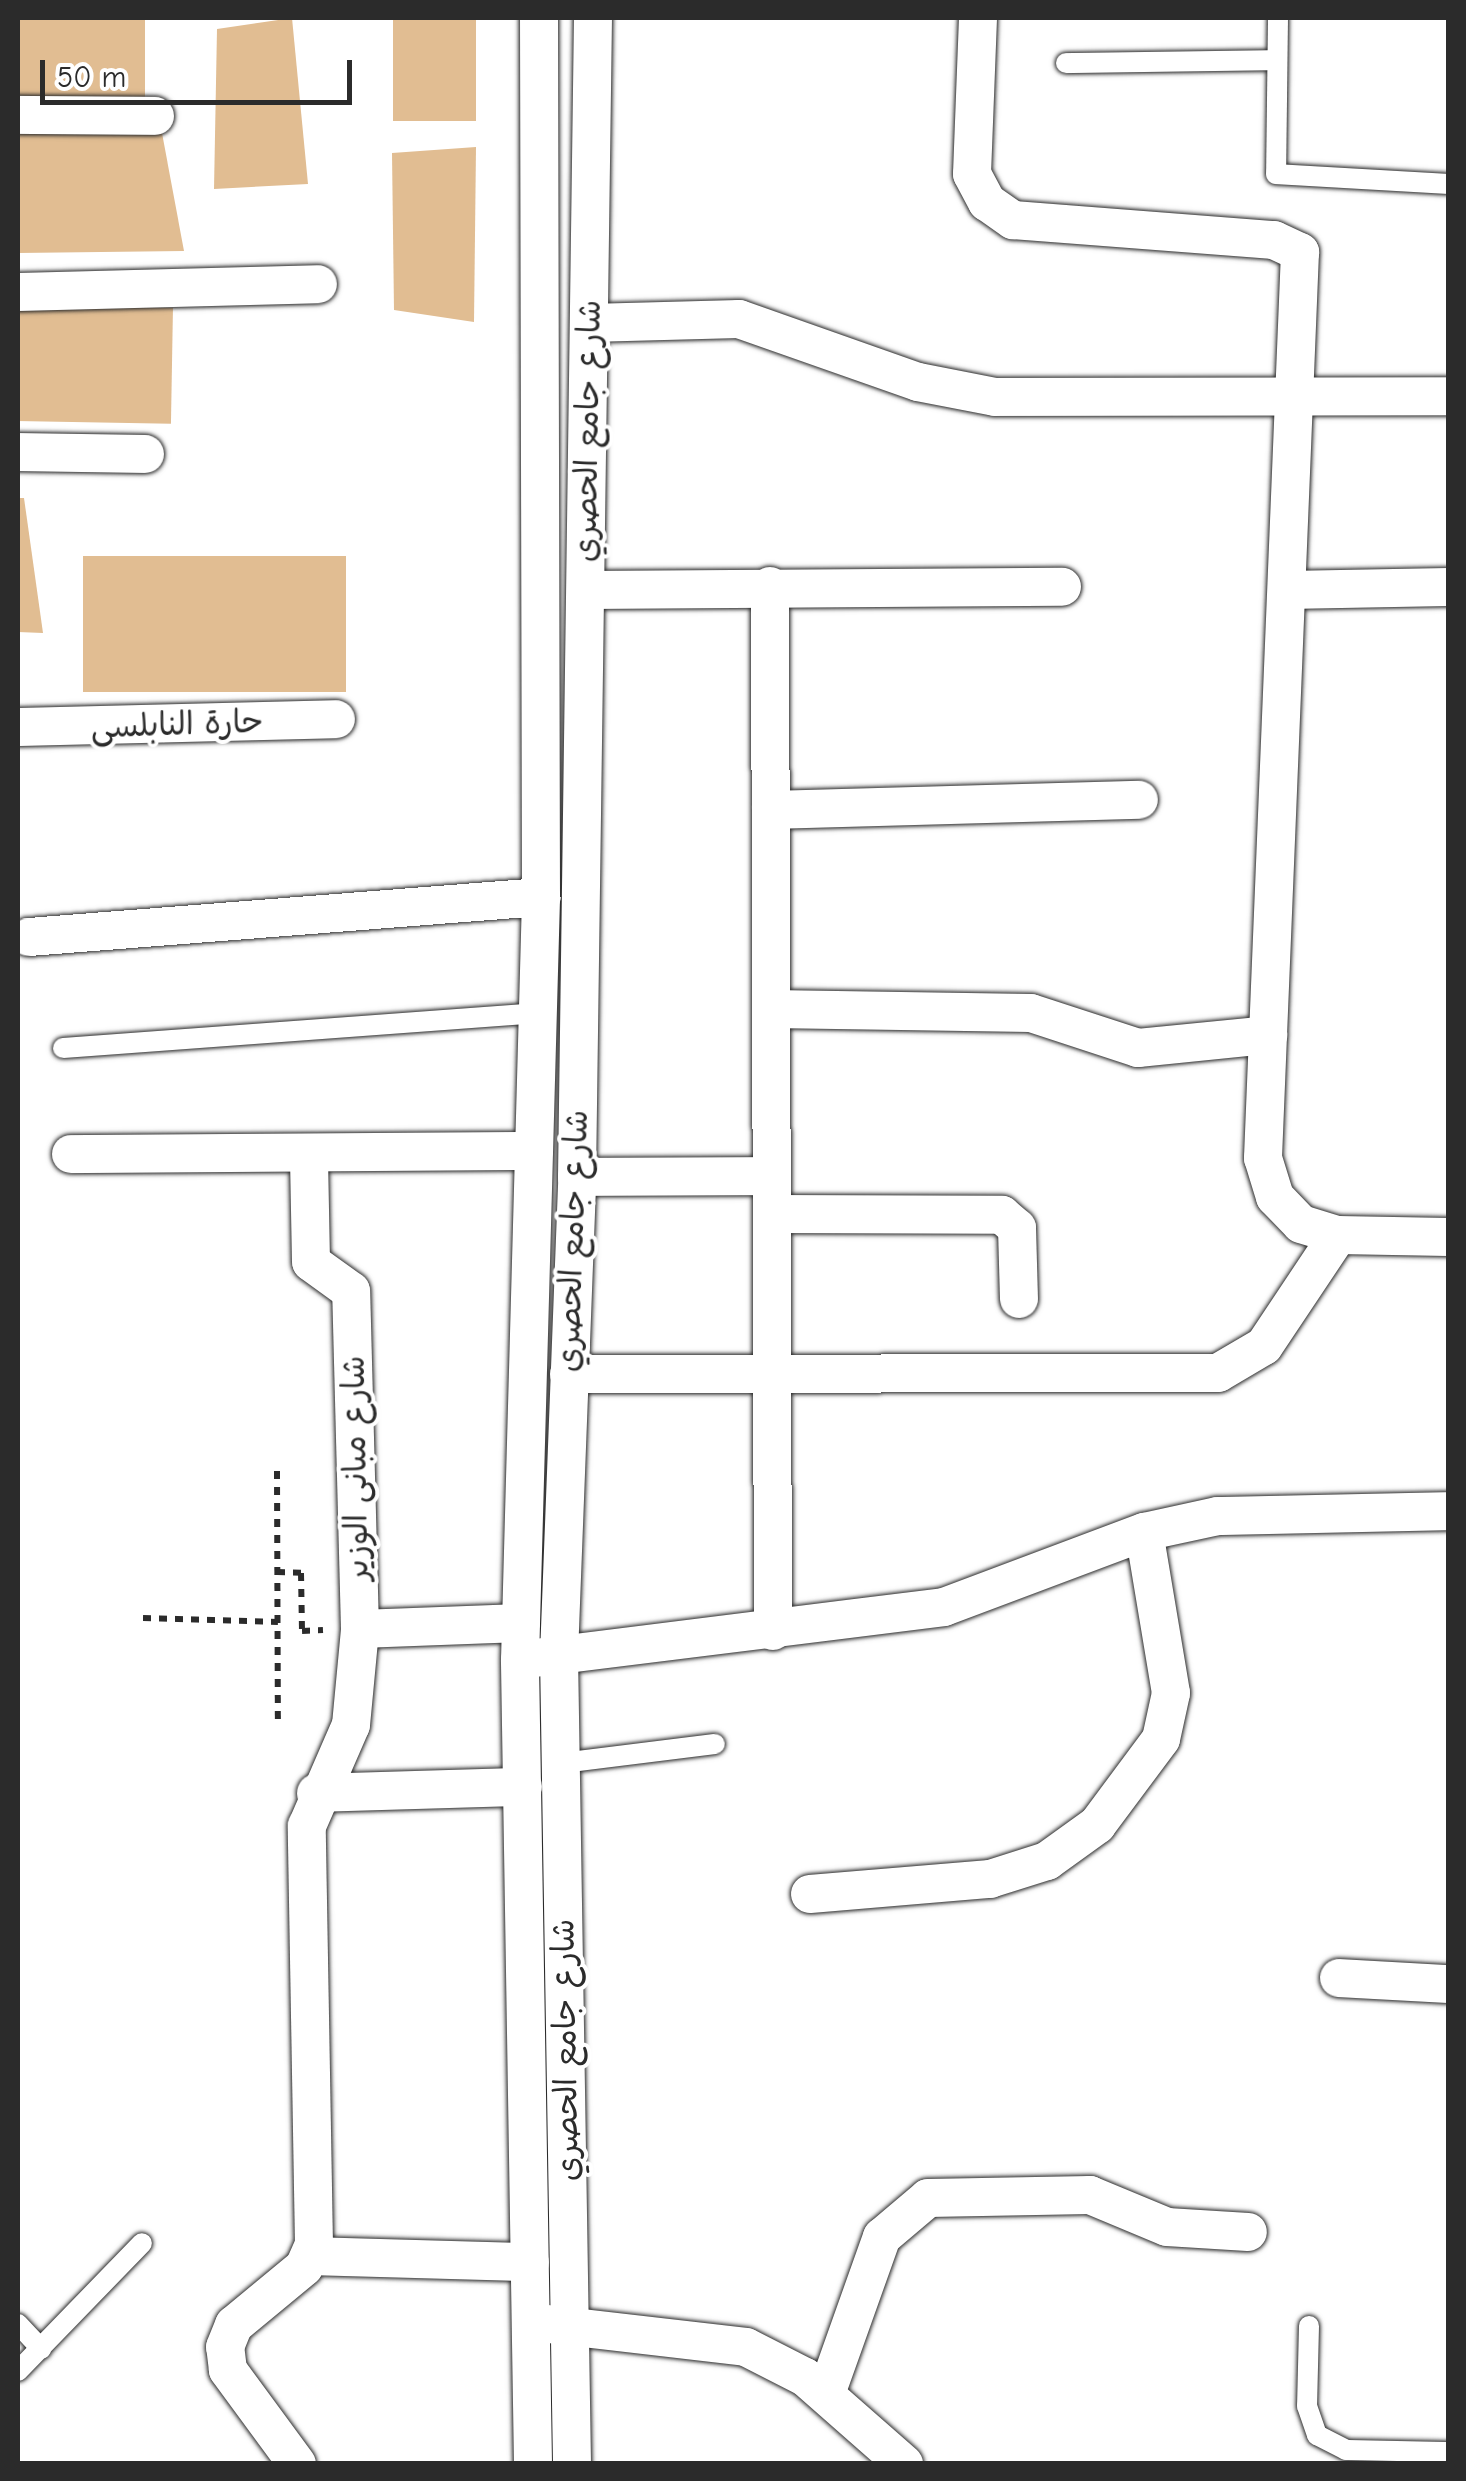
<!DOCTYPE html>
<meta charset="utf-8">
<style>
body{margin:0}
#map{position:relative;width:1466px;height:2481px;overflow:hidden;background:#fff;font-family:"Comic Neue","Playpen Sans Arabic",sans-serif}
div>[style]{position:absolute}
.building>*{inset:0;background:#e1bd92;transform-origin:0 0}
.path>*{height:6px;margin-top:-3px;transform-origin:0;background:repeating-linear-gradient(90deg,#2b2b2b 0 8px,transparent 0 16px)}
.roads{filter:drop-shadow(0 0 2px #2b2b2b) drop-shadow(0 0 2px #2b2b2b)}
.service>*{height:20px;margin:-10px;padding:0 10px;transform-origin:10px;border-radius:10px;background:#fff}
.minor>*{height:38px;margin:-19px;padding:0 19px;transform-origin:19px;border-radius:19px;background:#fff}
span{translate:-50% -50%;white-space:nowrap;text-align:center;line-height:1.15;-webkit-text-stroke:8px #fff;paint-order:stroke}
.street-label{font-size:32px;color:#2b2b2b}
.frame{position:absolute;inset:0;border:20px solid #2b2b2b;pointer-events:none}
.scale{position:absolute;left:40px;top:60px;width:312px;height:45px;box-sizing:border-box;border:5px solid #2b2b2b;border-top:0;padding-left:12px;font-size:30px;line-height:35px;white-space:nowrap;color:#2b2b2b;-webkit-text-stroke:8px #fff;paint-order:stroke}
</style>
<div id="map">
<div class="building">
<div style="left:18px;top:18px;width:127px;height:80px"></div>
<div style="clip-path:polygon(292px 18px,308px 184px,214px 189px,217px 29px)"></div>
<div style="left:393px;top:18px;width:83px;height:103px"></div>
<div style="clip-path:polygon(18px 131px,162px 133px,184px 251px,18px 253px)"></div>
<div style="clip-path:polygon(476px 147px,474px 322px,394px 310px,392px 153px)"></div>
<div style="left:18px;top:305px;width:155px;height:116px;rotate:1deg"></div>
<div style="clip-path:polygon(18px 498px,24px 498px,43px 633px,18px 632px)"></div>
<div style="left:346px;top:556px;width:136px;height:263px;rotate:90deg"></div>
</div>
<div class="path">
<div style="left:277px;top:1471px;width:256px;rotate:89.8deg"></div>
<div style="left:277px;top:1572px;width:24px;rotate:2deg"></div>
<div style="left:301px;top:1573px;width:58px;rotate:89deg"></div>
<div style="left:302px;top:1631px;width:21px;rotate:-3deg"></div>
<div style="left:143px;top:1618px;width:135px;rotate:1.7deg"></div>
</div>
<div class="roads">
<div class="service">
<div style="left:1278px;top:18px;width:156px;rotate:90.7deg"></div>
<div style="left:1276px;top:174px;width:172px;rotate:3.3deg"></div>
<div style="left:1066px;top:63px;width:210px;rotate:-0.8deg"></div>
<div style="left:63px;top:1048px;width:474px;rotate:-4.2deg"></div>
<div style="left:562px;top:1763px;width:154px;rotate:-7.1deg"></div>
<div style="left:18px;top:2324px;width:34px;rotate:47deg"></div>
<div style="left:1309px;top:2326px;width:80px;rotate:91.4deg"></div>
<div style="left:1307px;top:2406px;width:31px;rotate:71deg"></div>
<div style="left:1317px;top:2435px;width:33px;rotate:27deg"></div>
<div style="left:1346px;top:2450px;width:102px;rotate:1.1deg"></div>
<div style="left:18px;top:2371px;width:178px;rotate:-45.9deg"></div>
</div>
<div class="minor">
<div style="left:978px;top:18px;width:156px;rotate:92.2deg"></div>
<div style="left:972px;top:174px;width:32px;rotate:62deg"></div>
<div style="left:987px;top:202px;width:32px;rotate:35deg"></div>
<div style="left:1013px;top:220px;width:262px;rotate:4.4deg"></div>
<div style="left:1274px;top:240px;width:29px;rotate:25deg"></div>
<div style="left:1300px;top:252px;width:907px;rotate:92.34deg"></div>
<div style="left:1263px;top:1158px;width:41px;rotate:72.9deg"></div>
<div style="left:1275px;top:1197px;width:37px;rotate:46deg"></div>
<div style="left:1301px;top:1224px;width:39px;rotate:17deg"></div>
<div style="left:1338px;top:1235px;width:110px;rotate:1deg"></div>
<div style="left:18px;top:115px;width:137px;rotate:0.4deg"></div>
<div style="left:18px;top:292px;width:300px;rotate:-1.5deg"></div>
<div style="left:589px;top:323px;width:150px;rotate:-1.5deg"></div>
<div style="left:739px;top:319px;width:190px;rotate:19.4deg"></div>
<div style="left:918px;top:382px;width:78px;rotate:11deg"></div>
<div style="left:995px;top:397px;width:453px;rotate:-0.1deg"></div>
<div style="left:18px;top:452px;width:127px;rotate:0.9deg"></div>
<div style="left:770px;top:586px;width:1045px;rotate:89.84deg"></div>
<div style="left:587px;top:590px;width:475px;rotate:-0.4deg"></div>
<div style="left:1287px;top:590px;width:161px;rotate:-1.1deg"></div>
<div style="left:18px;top:727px;width:318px;rotate:-1.4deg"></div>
<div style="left:771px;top:810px;width:368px;rotate:-1.6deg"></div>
<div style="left:29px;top:937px;width:514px;rotate:-4.47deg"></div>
<div style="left:771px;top:1009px;width:260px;rotate:0.9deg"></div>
<div style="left:1031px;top:1013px;width:113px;rotate:18.1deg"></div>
<div style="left:1138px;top:1048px;width:131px;rotate:-5.7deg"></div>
<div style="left:71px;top:1154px;width:463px;rotate:-0.4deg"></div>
<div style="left:577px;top:1177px;width:195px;rotate:-0.3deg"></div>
<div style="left:772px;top:1214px;width:230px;rotate:0.2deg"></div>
<div style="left:1002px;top:1215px;width:20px;rotate:41deg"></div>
<div style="left:1017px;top:1228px;width:71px;rotate:88.4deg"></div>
<div style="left:569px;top:1374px;width:649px;rotate:-0.09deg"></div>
<div style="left:1218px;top:1373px;width:53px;rotate:-30.4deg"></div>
<div style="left:1264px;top:1346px;width:133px;rotate:-56.3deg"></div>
<div style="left:360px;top:1629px;width:161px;rotate:-2.1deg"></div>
<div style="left:535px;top:1658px;width:412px;rotate:-7.1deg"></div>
<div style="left:944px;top:1607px;width:214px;rotate:-20.6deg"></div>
<div style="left:1144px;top:1532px;width:76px;rotate:-12.2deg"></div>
<div style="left:1218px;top:1516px;width:230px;rotate:-1.2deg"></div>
<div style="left:316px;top:1793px;width:207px;rotate:-1.7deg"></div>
<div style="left:810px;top:1894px;width:181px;rotate:-4.8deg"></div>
<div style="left:990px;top:1879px;width:60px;rotate:-17.5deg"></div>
<div style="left:1047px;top:1861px;width:62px;rotate:-35.8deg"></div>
<div style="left:1097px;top:1825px;width:107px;rotate:-53.3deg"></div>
<div style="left:1161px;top:1739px;width:47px;rotate:-77.7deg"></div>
<div style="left:1171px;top:1693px;width:163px;rotate:-99.5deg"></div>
<div style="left:1339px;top:1978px;width:109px;rotate:3.2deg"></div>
<div style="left:310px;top:2256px;width:220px;rotate:1.6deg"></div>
<div style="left:548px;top:2324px;width:199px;rotate:6.6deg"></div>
<div style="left:746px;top:2347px;width:66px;rotate:27deg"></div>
<div style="left:805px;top:2377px;width:132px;rotate:41.3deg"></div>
<div style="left:826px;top:2394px;width:167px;rotate:-70.4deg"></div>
<div style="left:882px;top:2237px;width:60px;rotate:-40.3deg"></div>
<div style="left:928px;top:2198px;width:162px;rotate:-1.1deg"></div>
<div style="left:1090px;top:2195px;width:83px;rotate:22.6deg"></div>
<div style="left:1167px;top:2227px;width:81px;rotate:3.5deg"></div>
<div style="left:297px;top:2464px;width:117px;rotate:-126.3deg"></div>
<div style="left:228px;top:2370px;width:23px;rotate:-97deg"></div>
<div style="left:225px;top:2347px;width:24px;rotate:-68deg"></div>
<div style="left:234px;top:2325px;width:91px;rotate:-39.6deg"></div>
<div style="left:304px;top:2267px;width:24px;rotate:-66deg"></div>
<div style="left:314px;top:2245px;width:419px;rotate:-91deg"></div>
<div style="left:307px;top:1826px;width:110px;rotate:-66.5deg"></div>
<div style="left:351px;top:1725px;width:96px;rotate:-84.6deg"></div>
<div style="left:360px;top:1629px;width:338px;rotate:-91.5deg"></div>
<div style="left:351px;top:1291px;width:49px;rotate:-144.1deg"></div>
<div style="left:311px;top:1262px;width:104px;rotate:-91.1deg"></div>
<div style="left:533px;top:2464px;width:804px;rotate:-90.93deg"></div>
<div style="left:520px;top:1660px;width:763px;rotate:-88.42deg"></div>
<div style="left:541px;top:897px;width:879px;rotate:-90.13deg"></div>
<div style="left:572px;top:2464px;width:809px;rotate:-90.92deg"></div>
<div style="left:559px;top:1655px;width:478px;rotate:-87.8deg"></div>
<div style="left:577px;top:1177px;width:1159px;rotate:-89.21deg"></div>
</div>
</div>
<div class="street-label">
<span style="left:588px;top:431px;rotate:-89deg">شارع جامع الحصري</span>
<span style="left:177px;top:725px;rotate:-2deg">حارة النابلسى</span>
<span style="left:573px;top:1241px;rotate:-88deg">شارع جامع الحصري</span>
<span style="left:356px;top:1468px;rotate:-91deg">شارع مبانى الوزير</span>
<span style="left:566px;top:2050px;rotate:-91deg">شارع جامع الحصري</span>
</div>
<div class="frame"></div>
<div class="scale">50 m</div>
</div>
